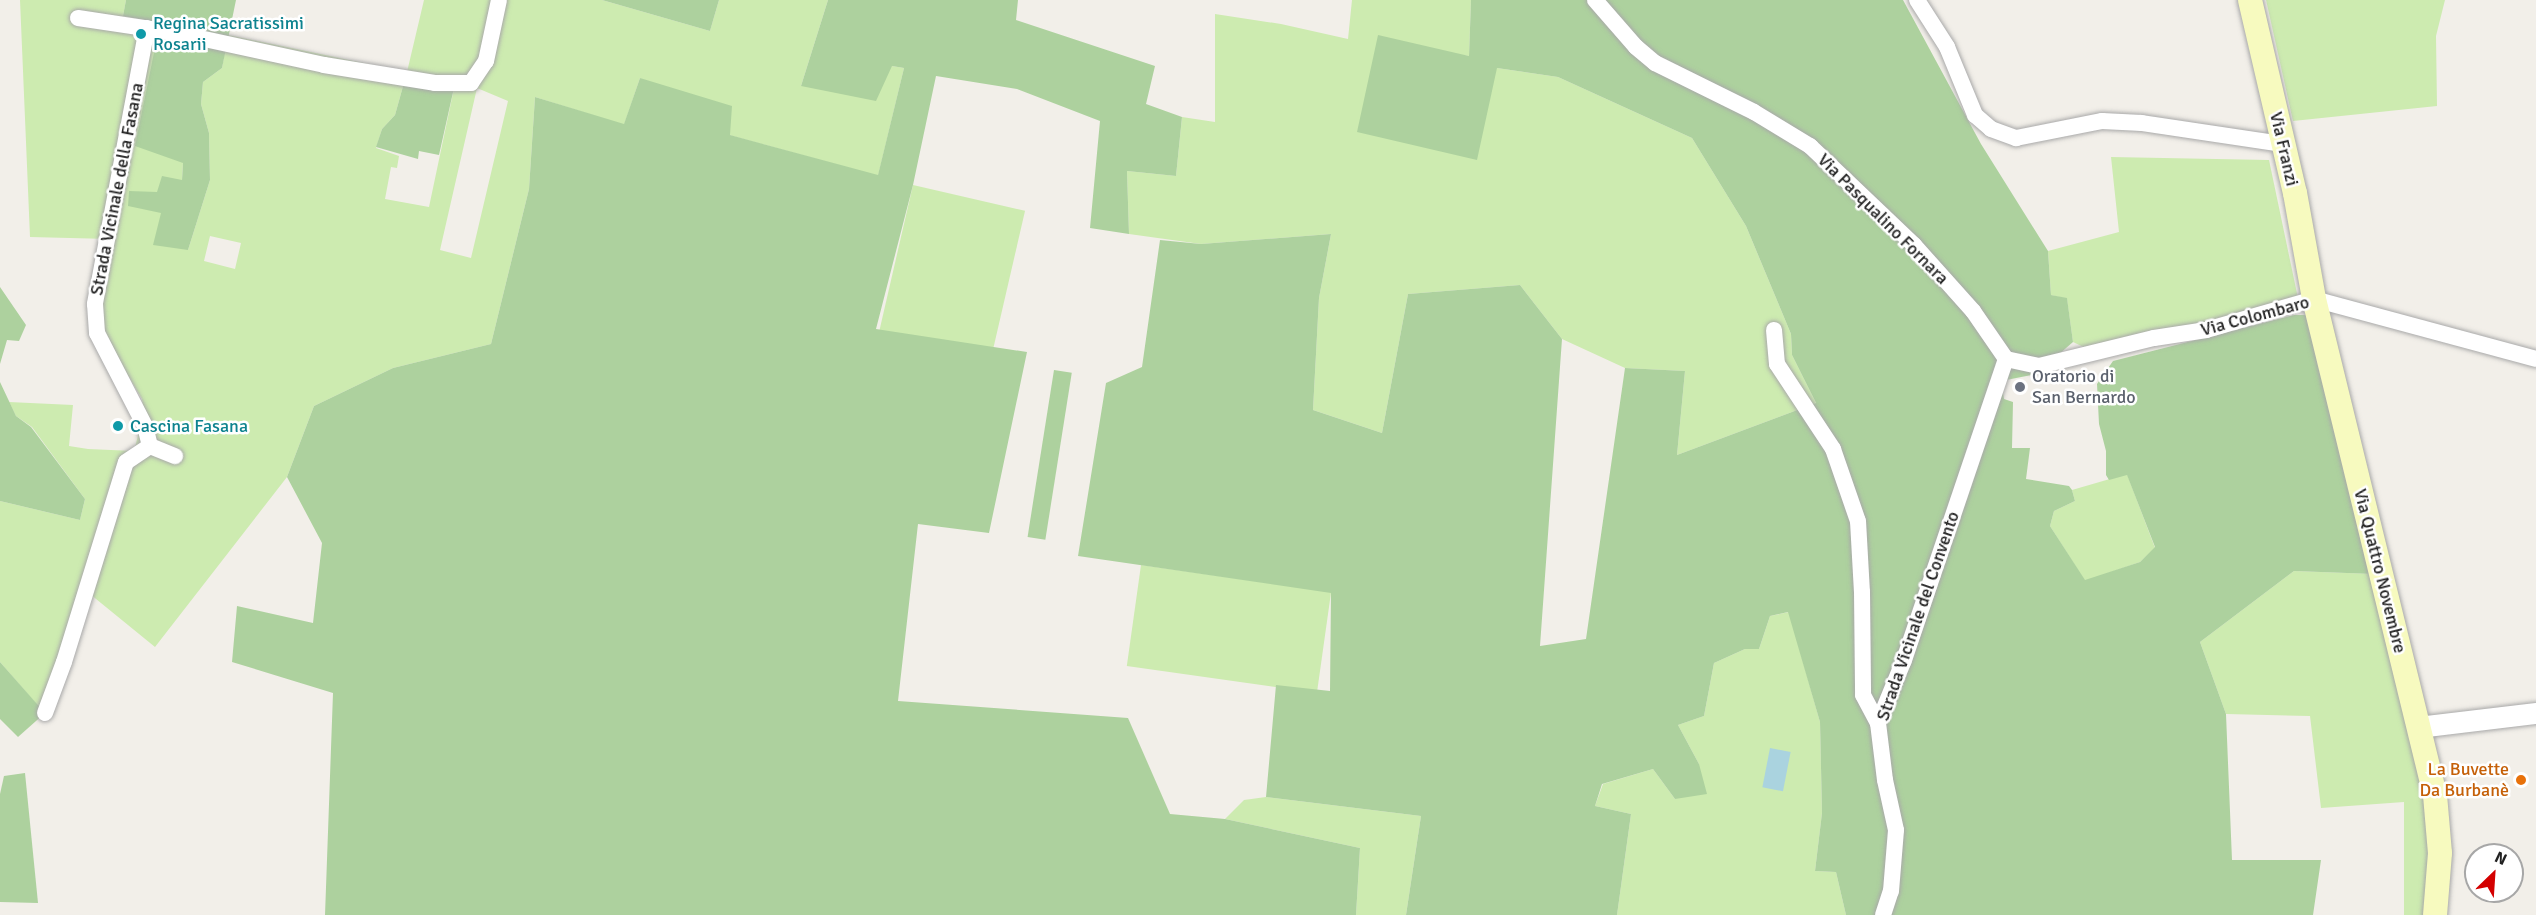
<!DOCTYPE html>
<meta charset="utf-8">
<style>
body{margin:0}
#map{position:relative;width:2536px;height:915px;overflow:hidden;background:#f2efe9;font-family:Signika,sans-serif}
div>[style]{position:absolute}
.grass>*{inset:0;background:#cdebb0;transform-origin:0 0}
.forest>*{inset:0;background:#add19e;transform-origin:0 0}
.water>*{inset:0;background:#aad3df;transform-origin:0 0}
.roads{filter:drop-shadow(0 0 2px #a9a9a9) drop-shadow(0 0 2px #a9a9a9)}
.minor>*{height:16px;margin:-8px;padding:0 8px;transform-origin:8px;border-radius:8px;background:#fff}
.tertiary>*{height:21px;margin:-10.5px;padding:0 10.5px;transform-origin:10.5px;border-radius:10.5px;background:#fff}
.secondary>*{height:24px;margin:-12px;padding:0 12px;transform-origin:12px;border-radius:12px;background:#f7fabf}
.dots>*{width:16px;height:16px;translate:-50% -50%;box-sizing:border-box;border:3px solid #fff;border-radius:50%}
span{translate:-50% -50%;white-space:nowrap;text-align:center;line-height:1.15;-webkit-text-stroke:5px #fff;paint-order:stroke}
.culture-label{font-size:18px;color:#0d838f}
.left{translate:0 -50%;text-align:left}
.street-label{font-size:18px;color:#222}
.worship-label{font-size:18px;color:#5b616d}
.food-label{font-size:18px;color:#c56008}
.right{translate:-100% -50%;text-align:right}
.north{position:absolute;left:2464px;top:843px;width:60px;height:60px;box-sizing:border-box;background:#fff;border:2px solid #a7a7a7;border-radius:50%;rotate:25deg;font-size:16px;font-weight:700;line-height:24px;text-align:center;color:#222}
.north::after{content:'';display:block;margin:auto;width:21px;height:27px;background:#d40000;clip-path:polygon(50% 0,100% 100%,50% 72%,0 100%)}
</style>
<div id="map">
<div class="grass">
<div style="clip-path:polygon(evenodd,20px 0,126px 0,123px 16px,160px 23px,183px 163px,182px 180px,161px 213px,188px 250px,210px 180px,209px 133px,201px 104px,203px 82px,222px 68px,228px 35px,407px 72px,424px 0,602px 0,710px 31px,719px 0,828px 0,801px 86px,892px 66px,904px 68px,878px 176px,729px 135px,640px 78px,624px 125px,535px 97px,529px 189px,491px 344px,393px 368px,314px 406px,287px 477px,155px 647px,85px 590px,40px 708px,0 662px,0 501px,80px 520px,85px 499px,32px 427px,16px 416px,9px 402px,73px 405px,69px 446px,88px 449px,134px 451px,144px 413px,142px 399px,101px 330px,99px 305px,110px 239px,30px 237px,20px 0,407px 72px,456px 79px,429px 207px,385px 199px,391px 167px,397px 168px,399px 156px,376px 148px,382px 129px,395px 115px,407px 72px,20px 0,477px 88px,508px 101px,471px 258px,440px 250px,477px 88px,20px 0,210px 236px,241px 243px,235px 269px,204px 261px,210px 236px)"></div>
<div style="clip-path:polygon(1352px 0,1471px 0,1469px 56px,1460px 55px,1497px 68px,1558px 77px,1692px 138px,1746px 226px,1791px 334px,1792px 355px,1816px 403px,1677px 455px,1685px 371px,1625px 368px,1562px 339px,1520px 285px,1408px 294px,1382px 433px,1313px 410px,1319px 298px,1331px 234px,1201px 244px,1129px 234px,1127px 171px,1176px 176px,1182px 117px,1215px 122px,1215px 14px,1281px 24px,1348px 39px)"></div>
<div style="clip-path:polygon(2266px 0,2445px 0,2436px 36px,2437px 106px,2293px 121px)"></div>
<div style="clip-path:polygon(2111px 157px,2269px 160px,2299px 303px,2098px 354px,2073px 342px,2067px 299px,2051px 295px,2048px 251px,2119px 232px)"></div>
<div style="left:913px;top:185px;width:115px;height:149px;rotate:13deg"></div>
<div style="clip-path:polygon(2127px 474px,2155px 548px,2140px 562px,2085px 581px,2050px 526px,2054px 511px,2075px 501px,2072px 490px)"></div>
<div style="left:1141px;top:565px;width:192px;height:102px;rotate:8deg"></div>
<div style="clip-path:polygon(2294px 571px,2373px 574px,2430px 798px,2429px 915px,2404px 915px,2404px 802px,2321px 808px,2310px 716px,2226px 714px,2200px 642px)"></div>
<div style="clip-path:polygon(1789px 612px,1820px 722px,1822px 813px,1815px 871px,1836px 872px,1846px 915px,1617px 915px,1631px 814px,1595px 806px,1603px 784px,1653px 769px,1675px 799px,1699px 764px,1678px 725px,1704px 716px,1714px 663px,1745px 649px,1759px 649px,1770px 616px)"></div>
<div style="clip-path:polygon(1266px 797px,1421px 816px,1406px 915px,1356px 915px,1360px 848px,1225px 819px,1244px 800px)"></div>
</div>
<div class="forest">
<div style="clip-path:polygon(126px 0,236px 0,222px 68px,203px 82px,201px 104px,209px 133px,210px 180px,188px 250px,153px 245px,161px 213px,128px 206px,129px 191px,157px 192px,162px 176px,182px 180px,183px 163px,135px 146px,160px 23px,123px 16px)"></div>
<div style="clip-path:polygon(602px 0,719px 0,710px 31px)"></div>
<div style="clip-path:polygon(828px 0,1018px 0,1016px 20px,1155px 66px,1146px 104px,1182px 117px,1176px 176px,1127px 171px,1129px 234px,1090px 228px,1100px 121px,1017px 89px,936px 76px,913px 185px,876px 329px,1027px 352px,989px 533px,918px 524px,898px 701px,1128px 718px,1170px 814px,1225px 819px,1360px 848px,1356px 915px,325px 915px,333px 693px,232px 662px,237px 606px,313px 623px,322px 543px,287px 477px,314px 406px,393px 368px,491px 344px,529px 189px,535px 97px,624px 124px,640px 78px,732px 106px,730px 135px,878px 175px,904px 68px,892px 66px,876px 101px,801px 86px)"></div>
<div style="clip-path:polygon(1471px 0,1903px 0,1981px 144px,2048px 251px,2051px 295px,2067px 298px,2073px 342px,2036px 374px,2001px 381px,2004px 399px,2013px 402px,2012px 448px,2030px 448px,2026px 479px,2069px 486px,2072px 490px,2075px 501px,2054px 511px,2050px 526px,2085px 580px,2140px 562px,2155px 547px,2127px 475px,2109px 480px,2106px 475px,2106px 451px,2099px 424px,2097px 384px,2113px 361px,2294px 315px,2311px 315px,2373px 574px,2294px 571px,2200px 642px,2226px 714px,2232px 860px,2321px 860px,2313px 915px,1846px 915px,1836px 872px,1815px 871px,1822px 813px,1820px 722px,1788px 612px,1770px 616px,1759px 649px,1745px 649px,1714px 663px,1704px 716px,1678px 725px,1699px 764px,1707px 794px,1675px 799px,1653px 769px,1602px 784px,1595px 806px,1631px 814px,1617px 915px,1406px 915px,1421px 816px,1266px 797px,1276px 685px,1330px 691px,1331px 593px,1078px 556px,1106px 383px,1142px 367px,1160px 240px,1201px 244px,1331px 234px,1319px 298px,1313px 410px,1382px 433px,1408px 294px,1520px 285px,1562px 339px,1540px 646px,1586px 639px,1625px 368px,1685px 371px,1677px 455px,1816px 403px,1792px 355px,1791px 334px,1746px 226px,1692px 138px,1558px 77px,1497px 68px,1477px 160px,1357px 132px,1378px 35px,1469px 56px)"></div>
<div style="clip-path:polygon(407px 72px,456px 79px,439px 155px,419px 151px,418px 159px,376px 147px,382px 129px,395px 115px)"></div>
<div style="clip-path:polygon(0 287px,26px 325px,19px 341px,7px 340px,0 364px)"></div>
<div style="left:1054px;top:370px;width:18px;height:169px;rotate:9deg"></div>
<div style="clip-path:polygon(0 382px,16px 416px,31px 427px,85px 499px,80px 520px,0 501px)"></div>
<div style="clip-path:polygon(0 662px,45px 713px,18px 737px,0 719px)"></div>
<div style="clip-path:polygon(25px 773px,38px 903px,0 902px,0 794px,4px 776px)"></div>
</div>
<div class="water">
<div style="left:1770px;top:748px;width:21px;height:40px;rotate:11deg"></div>
</div>
<div class="roads">
<div class="minor">
<div style="left:1595px;top:0;width:62px;rotate:48.9deg"></div>
<div style="left:1636px;top:47px;width:25px;rotate:40deg"></div>
<div style="left:1655px;top:63px;width:110px;rotate:26.3deg"></div>
<div style="left:1754px;top:112px;width:66px;rotate:31.3deg"></div>
<div style="left:1810px;top:146px;width:144px;rotate:43.6deg"></div>
<div style="left:1914px;top:245px;width:89px;rotate:48.2deg"></div>
<div style="left:1973px;top:311px;width:58px;rotate:55.5deg"></div>
<div style="left:1917px;top:0;width:56px;rotate:57.4deg"></div>
<div style="left:1947px;top:47px;width:74px;rotate:67.6deg"></div>
<div style="left:1975px;top:115px;width:21px;rotate:41deg"></div>
<div style="left:1991px;top:129px;width:27px;rotate:20deg"></div>
<div style="left:2016px;top:138px;width:88px;rotate:-11.2deg"></div>
<div style="left:2102px;top:121px;width:40px;rotate:2.9deg"></div>
<div style="left:2142px;top:123px;width:143px;rotate:8.5deg"></div>
<div style="left:78px;top:18px;width:95px;rotate:8.5deg"></div>
<div style="left:172px;top:32px;width:156px;rotate:12.2deg"></div>
<div style="left:324px;top:65px;width:112px;rotate:9.2deg"></div>
<div style="left:435px;top:83px;width:36px"></div>
<div style="left:471px;top:83px;width:27px;rotate:-56deg"></div>
<div style="left:486px;top:61px;width:62px;rotate:-78deg"></div>
<div style="left:147px;top:28px;width:281px;rotate:100.7deg"></div>
<div style="left:95px;top:304px;width:29px;rotate:86deg"></div>
<div style="left:97px;top:333px;width:105px;rotate:62.7deg"></div>
<div style="left:145px;top:426px;width:21px;rotate:76deg"></div>
<div style="left:150px;top:446px;width:27px;rotate:22deg"></div>
<div style="left:1774px;top:330px;width:34px;rotate:85deg"></div>
<div style="left:1777px;top:364px;width:102px;rotate:56.6deg"></div>
<div style="left:1833px;top:449px;width:76px;rotate:70.9deg"></div>
<div style="left:1858px;top:521px;width:71px;rotate:86.8deg"></div>
<div style="left:1862px;top:592px;width:103px;rotate:89.4deg"></div>
<div style="left:1863px;top:695px;width:32px;rotate:62deg"></div>
<div style="left:2006px;top:359px;width:34px;rotate:12deg"></div>
<div style="left:2039px;top:366px;width:118px;rotate:-13.7deg"></div>
<div style="left:2154px;top:338px;width:53px;rotate:-8.7deg"></div>
<div style="left:2206px;top:330px;width:112px;rotate:-16deg"></div>
<div style="left:2314px;top:299px;width:230px;rotate:15.1deg"></div>
<div style="left:45px;top:713px;width:54px;rotate:-69.6deg"></div>
<div style="left:64px;top:662px;width:209px;rotate:-72.8deg"></div>
<div style="left:126px;top:462px;width:29px;rotate:-34deg"></div>
<div style="left:1883px;top:915px;width:25px;rotate:-72deg"></div>
<div style="left:1891px;top:891px;width:61px;rotate:-85.3deg"></div>
<div style="left:1896px;top:830px;width:51px;rotate:-102.4deg"></div>
<div style="left:1885px;top:780px;width:57px;rotate:-97deg"></div>
<div style="left:1878px;top:723px;width:68px;rotate:-67.6deg"></div>
<div style="left:1904px;top:660px;width:318px;rotate:-71.3deg"></div>
</div>
<div class="tertiary">
<div style="left:2418px;top:727px;width:119px;rotate:-6.8deg"></div>
</div>
<div class="secondary">
<div style="left:2250px;top:0;width:198px;rotate:76.9deg"></div>
<div style="left:2295px;top:193px;width:108px;rotate:79.8deg"></div>
<div style="left:2314px;top:299px;width:511px;rotate:76.29deg"></div>
<div style="left:2435px;top:795px;width:58px;rotate:85.1deg"></div>
<div style="left:2440px;top:853px;width:62px;rotate:94.6deg"></div>
</div>
</div>
<div class="dots">
<div style="left:141px;top:34px;background:#0f9aa8"></div>
<div style="left:2020px;top:387px;background:#6b7280"></div>
<div style="left:118px;top:426px;background:#0f9aa8"></div>
<div style="left:2521px;top:780px;background:#e8710a"></div>
</div>
<div class="culture-label">
<span class="left" style="left:153px;top:34px">Regina Sacratissimi<br>Rosarii</span>
<span class="left" style="left:130px;top:426px">Cascina Fasana</span>
</div>
<div class="street-label">
<span style="left:2284px;top:149px;rotate:77deg">Via Franzi</span>
<span style="left:117px;top:189px;rotate:-79deg">Strada Vicinale della Fasana</span>
<span style="left:1883px;top:219px;rotate:45deg">Via Pasqualino Fornara</span>
<span style="left:2255px;top:316px;rotate:-15deg">Via Colombaro</span>
<span style="left:2380px;top:571px;rotate:76deg">Via Quattro Novembre</span>
<span style="left:1918px;top:616px;rotate:-71deg">Strada Vicinale del Convento</span>
</div>
<div class="worship-label">
<span class="left" style="left:2032px;top:387px">Oratorio di<br>San Bernardo</span>
</div>
<div class="food-label">
<span class="right" style="left:2509px;top:780px">La Buvette<br>Da Burbanè</span>
</div>
<div class="north">N</div>
</div>
